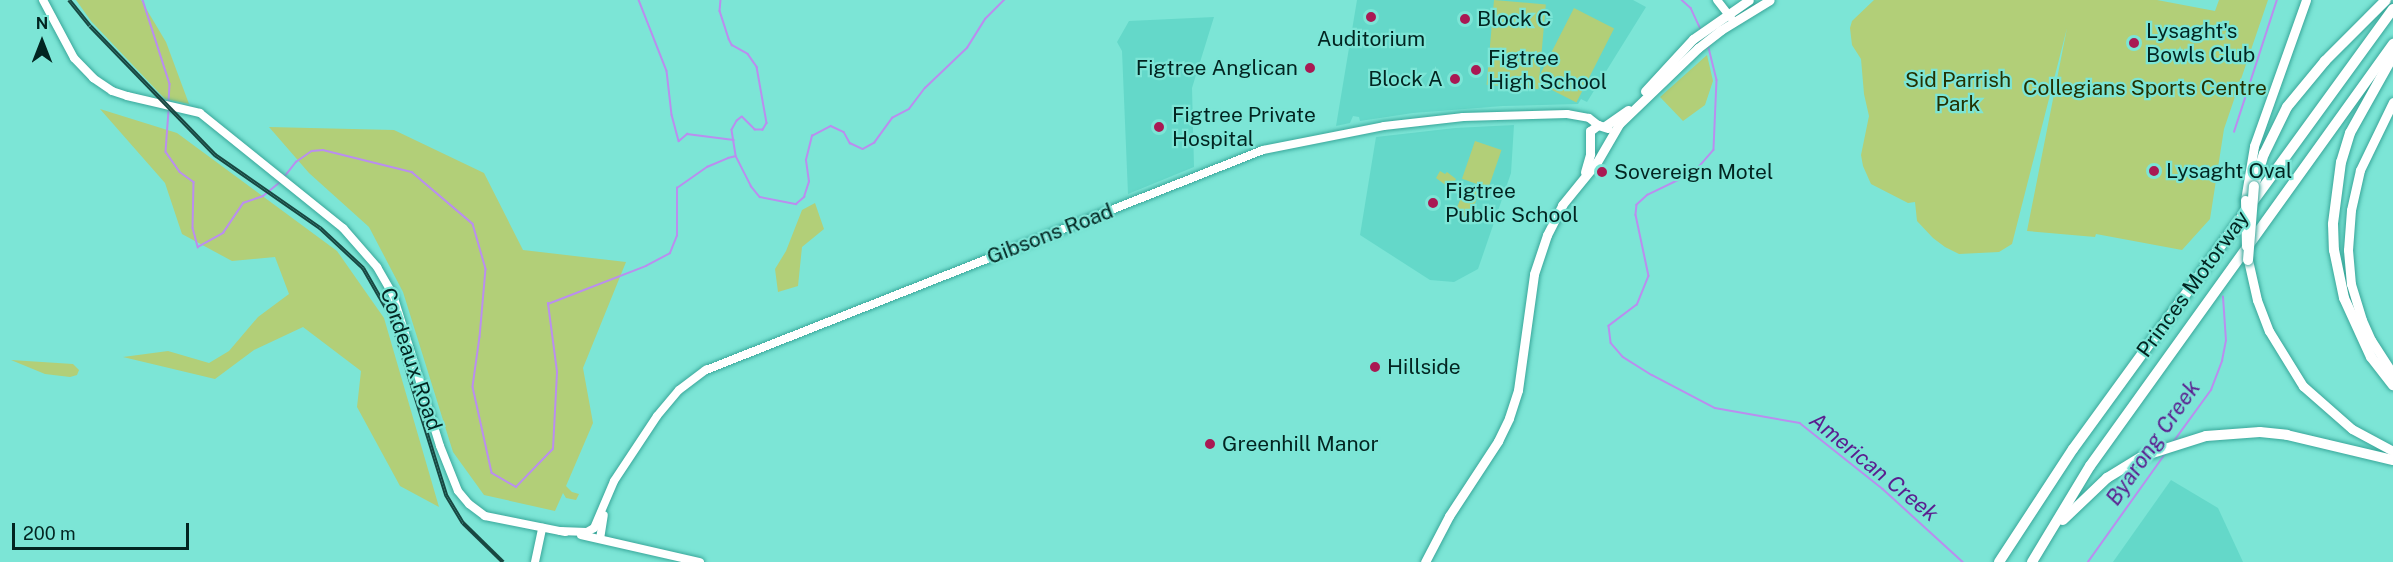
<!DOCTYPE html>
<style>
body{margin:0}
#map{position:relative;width:2393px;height:562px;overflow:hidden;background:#7ce5d6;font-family:"Public Sans",sans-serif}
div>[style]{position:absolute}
.built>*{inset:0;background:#64d8c9}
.green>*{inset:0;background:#b2cf78;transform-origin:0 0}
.stream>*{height:1.5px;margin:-0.75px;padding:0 0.75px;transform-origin:0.75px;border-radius:0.75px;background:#ba8eef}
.roads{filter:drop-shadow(0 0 2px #39a79a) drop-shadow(0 0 2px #39a79a)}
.secondary>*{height:8px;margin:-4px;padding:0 4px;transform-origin:4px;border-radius:4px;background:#fff}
.primary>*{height:9px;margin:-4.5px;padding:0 4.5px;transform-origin:4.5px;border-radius:4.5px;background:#fff}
.highway>*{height:10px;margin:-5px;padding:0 5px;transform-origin:5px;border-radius:5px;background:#fff}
.rail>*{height:4px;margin-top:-2px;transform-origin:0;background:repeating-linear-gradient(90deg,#7ce5d6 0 4.5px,#184842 0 9px);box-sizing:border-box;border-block:2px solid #184842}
.bridges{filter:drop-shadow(0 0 2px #39a79a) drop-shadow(0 0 2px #39a79a)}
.primary-bridge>*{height:9px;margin:-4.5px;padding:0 4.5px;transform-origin:4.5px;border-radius:4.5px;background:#fff}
.highway-bridge>*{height:10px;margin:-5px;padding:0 5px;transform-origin:5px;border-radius:5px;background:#fff}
.dots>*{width:16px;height:16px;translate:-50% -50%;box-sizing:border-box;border:3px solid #7ce5d6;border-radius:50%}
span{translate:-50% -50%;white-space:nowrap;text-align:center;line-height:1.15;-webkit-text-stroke:4.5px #7ce5d6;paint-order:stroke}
.poi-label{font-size:21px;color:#022521}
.left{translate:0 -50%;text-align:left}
.right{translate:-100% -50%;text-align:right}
.park-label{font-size:21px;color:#243102}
.street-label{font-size:21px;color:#022521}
.water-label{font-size:22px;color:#5b1e8f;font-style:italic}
.north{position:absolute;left:12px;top:12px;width:60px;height:60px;-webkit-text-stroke:4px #7ce5d6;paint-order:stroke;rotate:0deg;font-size:16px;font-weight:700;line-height:24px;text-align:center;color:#022521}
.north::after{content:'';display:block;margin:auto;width:21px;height:27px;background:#022521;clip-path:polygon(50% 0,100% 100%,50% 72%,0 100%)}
.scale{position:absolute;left:12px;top:523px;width:177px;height:27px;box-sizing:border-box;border:3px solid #022521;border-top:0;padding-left:8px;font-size:18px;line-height:21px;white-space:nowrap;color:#022521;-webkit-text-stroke:4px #7ce5d6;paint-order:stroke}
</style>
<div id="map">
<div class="built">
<div style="clip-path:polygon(1357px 0,1633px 0,1646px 7px,1587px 102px,1581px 99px,1578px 104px,1503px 106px,1413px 113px,1360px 121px,1359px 117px,1353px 116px,1350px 123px,1336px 126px)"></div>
<div style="clip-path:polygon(1214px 17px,1192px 88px,1194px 167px,1128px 194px,1122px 51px,1117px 42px,1129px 21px)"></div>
<div style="clip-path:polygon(1514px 125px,1511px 173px,1478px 269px,1454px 282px,1430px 280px,1360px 235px,1376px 137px,1455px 128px)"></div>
<div style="clip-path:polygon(2171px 480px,2218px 508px,2243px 562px,2113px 562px)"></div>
</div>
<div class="green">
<div style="clip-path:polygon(76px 0,141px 0,166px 42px,189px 104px,165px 99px,91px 21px)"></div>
<div style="left:1494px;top:0;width:52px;height:85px;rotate:5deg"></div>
<div style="clip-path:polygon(1874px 0,2157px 0,2215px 11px,2219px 0,2268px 0,2224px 129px,2210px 219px,2182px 250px,2096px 234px,2095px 237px,2027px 231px,2067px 28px,2012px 244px,1999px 252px,1959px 254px,1945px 247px,1933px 238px,1917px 221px,1915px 202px,1908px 203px,1871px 184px,1863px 166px,1861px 155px,1869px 116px,1864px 94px,1861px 59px,1852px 45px,1850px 28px,1852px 21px)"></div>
<div style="left:1574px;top:8px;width:45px;height:83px;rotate:27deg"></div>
<div style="clip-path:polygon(1707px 55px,1713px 81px,1705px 105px,1683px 121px,1660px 97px)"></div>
<div style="clip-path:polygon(100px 109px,177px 133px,337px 251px,384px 318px,439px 507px,400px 486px,357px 407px,361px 371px,303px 327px,254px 350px,215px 379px,123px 357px,168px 351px,209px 363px,229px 351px,258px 317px,289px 294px,275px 257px,232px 261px,182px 234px,165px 183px)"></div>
<div style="clip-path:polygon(269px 127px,394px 130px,484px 173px,523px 250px,626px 262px,583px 368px,593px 423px,566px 486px,572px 492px,579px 494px,576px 500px,566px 498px,563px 493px,555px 511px,484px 495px,453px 452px,403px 292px,369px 227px,309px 173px)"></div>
<div style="left:1475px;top:141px;width:28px;height:40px;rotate:19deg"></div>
<div style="clip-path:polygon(1440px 171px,1445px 174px,1447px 172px,1456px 179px,1451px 189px,1436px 178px)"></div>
<div style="left:1466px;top:186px;width:15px;height:29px;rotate:23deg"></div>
<div style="clip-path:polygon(815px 203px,824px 229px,802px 247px,798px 286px,778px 292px,775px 269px,786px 251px,802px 210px)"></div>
<div style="clip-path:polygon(11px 360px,73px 364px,79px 370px,77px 375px,70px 377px,45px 374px)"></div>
</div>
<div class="stream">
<div style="left:143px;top:0;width:88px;rotate:72.2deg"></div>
<div style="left:170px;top:84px;width:19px;rotate:93deg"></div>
<div style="left:639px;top:0;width:76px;rotate:68.5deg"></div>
<div style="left:667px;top:71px;width:44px;rotate:83.5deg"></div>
<div style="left:672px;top:115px;width:27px;rotate:75deg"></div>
<div style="left:679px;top:141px;width:11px;rotate:-41deg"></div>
<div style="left:687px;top:134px;width:47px;rotate:7.3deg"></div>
<div style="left:721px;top:0;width:11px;rotate:95deg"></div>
<div style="left:720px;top:11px;width:29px;rotate:72deg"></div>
<div style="left:729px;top:39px;width:7px;rotate:63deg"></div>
<div style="left:732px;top:45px;width:18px;rotate:29deg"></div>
<div style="left:748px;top:54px;width:16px;rotate:55deg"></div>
<div style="left:757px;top:67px;width:57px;rotate:79.9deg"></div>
<div style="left:767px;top:123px;width:8px;rotate:120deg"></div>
<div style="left:763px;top:130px;width:8px;rotate:180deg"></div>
<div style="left:755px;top:130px;width:18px;rotate:-135deg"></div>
<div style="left:742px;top:117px;width:6px;rotate:141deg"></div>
<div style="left:737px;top:121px;width:10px;rotate:119deg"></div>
<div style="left:732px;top:130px;width:25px;rotate:81deg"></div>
<div style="left:1682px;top:0;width:12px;rotate:42deg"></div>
<div style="left:1691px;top:8px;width:23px;rotate:65deg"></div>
<div style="left:1708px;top:44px;width:37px;rotate:76deg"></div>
<div style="left:1717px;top:80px;width:70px;rotate:92.5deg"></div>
<div style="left:1714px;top:150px;width:30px;rotate:131deg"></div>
<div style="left:1694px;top:173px;width:51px;rotate:154.4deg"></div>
<div style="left:1648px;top:195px;width:15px;rotate:138deg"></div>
<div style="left:1637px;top:205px;width:10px;rotate:96deg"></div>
<div style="left:1636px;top:215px;width:62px;rotate:78deg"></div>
<div style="left:1649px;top:276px;width:31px;rotate:112deg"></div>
<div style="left:1637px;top:305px;width:35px;rotate:143deg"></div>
<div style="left:1609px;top:326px;width:17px;rotate:83deg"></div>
<div style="left:1611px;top:343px;width:18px;rotate:49deg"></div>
<div style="left:1623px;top:357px;width:34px;rotate:32deg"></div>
<div style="left:1652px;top:375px;width:71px;rotate:27.6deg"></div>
<div style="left:1715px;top:408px;width:86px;rotate:10deg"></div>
<div style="left:1800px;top:423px;width:106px;rotate:38.5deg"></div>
<div style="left:1883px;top:489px;width:108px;rotate:42.4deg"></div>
<div style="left:169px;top:111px;width:41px;rotate:94.2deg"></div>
<div style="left:166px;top:152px;width:24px;rotate:55deg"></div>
<div style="left:180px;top:172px;width:17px;rotate:36deg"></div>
<div style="left:194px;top:182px;width:46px;rotate:91.2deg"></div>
<div style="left:193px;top:228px;width:20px;rotate:75deg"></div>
<div style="left:198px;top:247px;width:29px;rotate:-29deg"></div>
<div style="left:223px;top:233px;width:36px;rotate:-56deg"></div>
<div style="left:243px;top:203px;width:21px;rotate:-19deg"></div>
<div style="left:263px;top:196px;width:22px;rotate:-39deg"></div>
<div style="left:2234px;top:132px;width:139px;rotate:-72deg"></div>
<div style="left:285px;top:176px;width:18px;rotate:-52deg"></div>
<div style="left:296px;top:162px;width:19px;rotate:-35deg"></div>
<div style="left:312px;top:151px;width:11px;rotate:-5deg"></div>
<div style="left:323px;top:150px;width:92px;rotate:13.9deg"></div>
<div style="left:412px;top:172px;width:80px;rotate:40.4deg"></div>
<div style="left:473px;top:224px;width:47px;rotate:73.9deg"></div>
<div style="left:486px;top:269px;width:68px;rotate:95deg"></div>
<div style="left:480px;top:337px;width:50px;rotate:98deg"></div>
<div style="left:473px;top:387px;width:88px;rotate:77.5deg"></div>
<div style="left:492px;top:473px;width:28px;rotate:30deg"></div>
<div style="left:516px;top:487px;width:53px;rotate:-45.8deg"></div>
<div style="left:553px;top:449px;width:77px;rotate:-87deg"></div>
<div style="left:557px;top:372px;width:69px;rotate:-97.5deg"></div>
<div style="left:548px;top:304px;width:105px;rotate:-21.2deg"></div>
<div style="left:646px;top:266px;width:27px;rotate:-28deg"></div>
<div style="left:670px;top:253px;width:18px;rotate:-68deg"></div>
<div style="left:677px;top:236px;width:48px;rotate:-90deg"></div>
<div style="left:677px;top:188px;width:37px;rotate:-35deg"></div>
<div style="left:707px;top:167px;width:23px;rotate:-23deg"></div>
<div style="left:728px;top:158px;width:8px;rotate:-14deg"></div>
<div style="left:736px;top:156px;width:34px;rotate:63deg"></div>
<div style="left:751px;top:186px;width:14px;rotate:51deg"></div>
<div style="left:760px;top:197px;width:37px;rotate:11deg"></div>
<div style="left:796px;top:204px;width:11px;rotate:-41deg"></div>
<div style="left:804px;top:197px;width:16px;rotate:-72deg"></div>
<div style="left:809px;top:182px;width:22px;rotate:-98deg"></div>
<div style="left:806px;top:160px;width:25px;rotate:-76deg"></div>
<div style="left:812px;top:136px;width:21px;rotate:-28deg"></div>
<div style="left:831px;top:126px;width:14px;rotate:25deg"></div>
<div style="left:844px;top:132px;width:13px;rotate:61deg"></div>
<div style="left:850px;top:143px;width:14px;rotate:25deg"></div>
<div style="left:863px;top:149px;width:13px;rotate:-29deg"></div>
<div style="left:874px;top:143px;width:31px;rotate:-54deg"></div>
<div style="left:892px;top:118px;width:19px;rotate:-28deg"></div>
<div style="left:909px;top:109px;width:26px;rotate:-53deg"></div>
<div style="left:925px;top:88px;width:58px;rotate:-43.6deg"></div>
<div style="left:967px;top:48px;width:34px;rotate:-58deg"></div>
<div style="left:985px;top:19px;width:27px;rotate:-45deg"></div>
<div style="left:2174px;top:441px;width:63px;rotate:-54deg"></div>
<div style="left:2211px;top:390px;width:31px;rotate:-69deg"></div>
<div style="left:2222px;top:361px;width:20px;rotate:-79deg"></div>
<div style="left:2226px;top:341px;width:44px;rotate:-93.9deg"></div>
<div style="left:2088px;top:562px;width:133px;rotate:-54.5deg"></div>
</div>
<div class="roads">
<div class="secondary">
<div style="left:43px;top:0;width:66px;rotate:61.9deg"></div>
<div style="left:74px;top:58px;width:28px;rotate:46deg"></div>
<div style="left:93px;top:78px;width:23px;rotate:34deg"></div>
<div style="left:112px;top:91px;width:16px;rotate:18deg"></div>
<div style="left:127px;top:96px;width:75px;rotate:13.1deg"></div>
<div style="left:200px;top:113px;width:184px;rotate:38.8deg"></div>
<div style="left:343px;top:228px;width:52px;rotate:48.9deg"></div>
<div style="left:377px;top:267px;width:32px;rotate:60deg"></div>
<div style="left:393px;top:295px;width:158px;rotate:72.7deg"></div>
<div style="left:440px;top:446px;width:48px;rotate:68.2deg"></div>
<div style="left:458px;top:491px;width:17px;rotate:50deg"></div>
<div style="left:469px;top:504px;width:20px;rotate:37deg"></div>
<div style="left:485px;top:516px;width:82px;rotate:11.3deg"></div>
<div style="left:1717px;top:0;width:23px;rotate:52deg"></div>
<div style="left:560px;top:531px;width:27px;rotate:2deg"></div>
<div style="left:587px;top:532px;width:8px;rotate:-30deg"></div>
<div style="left:594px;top:528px;width:51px;rotate:-66.9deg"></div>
<div style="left:614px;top:481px;width:78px;rotate:-56.5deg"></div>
<div style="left:657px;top:416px;width:34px;rotate:-50deg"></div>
<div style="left:679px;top:390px;width:34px;rotate:-37deg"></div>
<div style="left:706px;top:370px;width:599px;rotate:-21.55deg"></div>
<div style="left:1263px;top:150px;width:123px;rotate:-11.2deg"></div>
<div style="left:1384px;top:126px;width:80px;rotate:-6.5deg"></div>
<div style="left:1463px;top:117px;width:104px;rotate:-1.7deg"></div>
<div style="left:1567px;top:114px;width:22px;rotate:10deg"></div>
<div style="left:1589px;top:118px;width:11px;rotate:38deg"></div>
<div style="left:581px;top:535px;width:122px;rotate:12.8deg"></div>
<div style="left:600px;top:539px;width:24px;rotate:-81deg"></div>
<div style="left:535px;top:562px;width:35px;rotate:-78deg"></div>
</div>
<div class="primary">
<div style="left:1645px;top:91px;width:71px;rotate:-47.3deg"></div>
<div style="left:1693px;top:39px;width:68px;rotate:-34.9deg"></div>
<div style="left:2393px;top:102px;width:76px;rotate:115.9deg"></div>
<div style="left:2360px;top:170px;width:41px;rotate:102.7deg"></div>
<div style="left:2351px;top:210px;width:40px;rotate:94.3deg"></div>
<div style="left:2348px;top:250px;width:34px;rotate:85deg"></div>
<div style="left:2351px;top:284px;width:38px;rotate:73deg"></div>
<div style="left:2362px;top:320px;width:22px;rotate:66deg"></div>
<div style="left:2371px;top:340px;width:40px;rotate:57.1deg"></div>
<div style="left:1605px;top:126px;width:28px;rotate:-35deg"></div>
<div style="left:1585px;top:172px;width:19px;rotate:-74deg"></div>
<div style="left:1590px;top:154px;width:23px;rotate:-90deg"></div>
<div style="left:1590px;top:131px;width:10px;rotate:-37deg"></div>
<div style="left:1598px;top:125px;width:10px;rotate:17deg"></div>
<div style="left:2245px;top:200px;width:55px;rotate:-80.5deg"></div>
<div style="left:2254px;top:146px;width:155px;rotate:-70.4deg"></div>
<div style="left:2248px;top:260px;width:41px;rotate:77.3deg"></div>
<div style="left:2257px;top:300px;width:33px;rotate:69deg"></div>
<div style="left:2269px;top:331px;width:65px;rotate:58.3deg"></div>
<div style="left:2303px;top:386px;width:65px;rotate:41.3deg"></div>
<div style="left:2352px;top:429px;width:47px;rotate:28.2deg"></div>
<div style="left:1425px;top:562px;width:52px;rotate:-62.4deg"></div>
<div style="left:1449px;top:516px;width:90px;rotate:-56.8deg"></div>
<div style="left:1498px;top:441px;width:25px;rotate:-64deg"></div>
<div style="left:1509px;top:418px;width:29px;rotate:-72deg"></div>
<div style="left:1518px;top:390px;width:117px;rotate:-82.1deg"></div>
<div style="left:1534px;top:274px;width:41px;rotate:-71.6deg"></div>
<div style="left:1547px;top:235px;width:34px;rotate:-63deg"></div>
<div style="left:1562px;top:205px;width:55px;rotate:-50.9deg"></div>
<div style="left:1597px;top:162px;width:44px;rotate:-59.9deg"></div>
<div style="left:1619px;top:124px;width:110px;rotate:-43.9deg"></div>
<div style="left:1698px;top:48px;width:29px;rotate:-38deg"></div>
<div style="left:1721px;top:30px;width:57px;rotate:-31.5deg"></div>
</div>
<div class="highway">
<div style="left:2393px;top:56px;width:88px;rotate:119.2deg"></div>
<div style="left:2350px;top:133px;width:30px;rotate:107deg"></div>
<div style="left:2341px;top:162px;width:63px;rotate:97.4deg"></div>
<div style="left:2333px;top:224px;width:26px;rotate:88deg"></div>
<div style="left:2334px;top:250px;width:49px;rotate:78.2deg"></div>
<div style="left:2344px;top:298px;width:65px;rotate:65.4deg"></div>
<div style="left:2371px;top:357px;width:36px;rotate:52deg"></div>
<div style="left:2254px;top:186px;width:34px;rotate:-73deg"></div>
<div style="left:2264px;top:154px;width:52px;rotate:-63.9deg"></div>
<div style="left:2287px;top:107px;width:60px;rotate:-50.4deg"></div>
<div style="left:2325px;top:61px;width:86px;rotate:-45deg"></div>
<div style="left:2063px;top:520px;width:61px;rotate:-43.7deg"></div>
<div style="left:2107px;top:478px;width:42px;rotate:-31.4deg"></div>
<div style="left:2143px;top:456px;width:66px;rotate:-17.6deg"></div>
<div style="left:2206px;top:436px;width:54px;rotate:-4.2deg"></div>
<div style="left:2260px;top:432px;width:27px;rotate:6deg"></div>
<div style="left:2287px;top:435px;width:109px;rotate:13.3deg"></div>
<div style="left:1999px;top:562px;width:135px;rotate:-56.8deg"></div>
<div style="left:2073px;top:449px;width:544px;rotate:-53.97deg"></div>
<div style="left:2032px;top:562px;width:112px;rotate:-58.9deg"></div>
<div style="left:2090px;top:466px;width:520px;rotate:-54.32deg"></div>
</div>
</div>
<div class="rail">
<div style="left:69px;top:0;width:33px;rotate:51deg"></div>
<div style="left:90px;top:26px;width:180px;rotate:45.9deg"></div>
<div style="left:215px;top:155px;width:128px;rotate:34.8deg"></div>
<div style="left:320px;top:228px;width:59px;rotate:42.9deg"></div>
<div style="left:363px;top:268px;width:54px;rotate:60.1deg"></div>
<div style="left:390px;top:315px;width:189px;rotate:72.7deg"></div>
<div style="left:446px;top:495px;width:33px;rotate:59deg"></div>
<div style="left:463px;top:523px;width:56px;rotate:44.3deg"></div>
</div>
<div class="bridges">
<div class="primary-bridge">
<div style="left:2245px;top:200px;width:46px;rotate:88.8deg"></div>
</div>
<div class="highway-bridge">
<div style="left:2248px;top:260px;width:74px;rotate:-85.4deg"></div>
</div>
</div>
<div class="dots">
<div style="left:1371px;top:17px;background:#a91953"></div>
<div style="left:1465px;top:19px;background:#a91953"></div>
<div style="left:2134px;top:43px;background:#a91953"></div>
<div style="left:1310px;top:68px;background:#a91953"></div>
<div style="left:1476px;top:70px;background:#a91953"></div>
<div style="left:1455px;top:79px;background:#a91953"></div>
<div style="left:1159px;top:127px;background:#a91953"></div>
<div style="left:2154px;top:171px;background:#a91953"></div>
<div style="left:1602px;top:172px;background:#a91953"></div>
<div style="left:1433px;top:203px;background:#a91953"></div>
<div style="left:1375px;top:367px;background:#a91953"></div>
<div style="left:1210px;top:444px;background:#a91953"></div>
</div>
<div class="poi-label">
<span class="left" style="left:1477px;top:19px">Block C</span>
<span class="left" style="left:2146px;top:43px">Lysaght's<br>Bowls Club</span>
<span style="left:1371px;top:39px">Auditorium</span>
<span class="left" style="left:1488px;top:70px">Figtree<br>High School</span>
<span class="right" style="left:1298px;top:68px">Figtree Anglican</span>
<span class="right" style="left:1443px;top:79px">Block A</span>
<span class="left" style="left:1172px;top:127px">Figtree Private<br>Hospital</span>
<span class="left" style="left:2166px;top:171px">Lysaght Oval</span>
<span class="left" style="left:1614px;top:172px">Sovereign Motel</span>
<span class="left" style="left:1445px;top:203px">Figtree<br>Public School</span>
<span class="left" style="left:1387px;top:367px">Hillside</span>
<span class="left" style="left:1222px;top:444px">Greenhill Manor</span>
</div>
<div class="park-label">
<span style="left:1958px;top:92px">Sid Parrish<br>Park</span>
<span style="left:2145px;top:88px">Collegians Sports Centre</span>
</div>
<div class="street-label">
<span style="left:1050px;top:234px;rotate:-21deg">Gibsons Road</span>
<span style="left:2193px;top:284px;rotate:-54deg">Princes Motorway</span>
<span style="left:411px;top:359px;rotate:71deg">Cordeaux Road</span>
</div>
<div class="water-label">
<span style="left:2153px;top:443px;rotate:-55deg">Byarong Creek</span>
<span style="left:1874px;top:467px;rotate:39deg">American Creek</span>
</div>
<div class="north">N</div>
<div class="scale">200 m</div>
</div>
